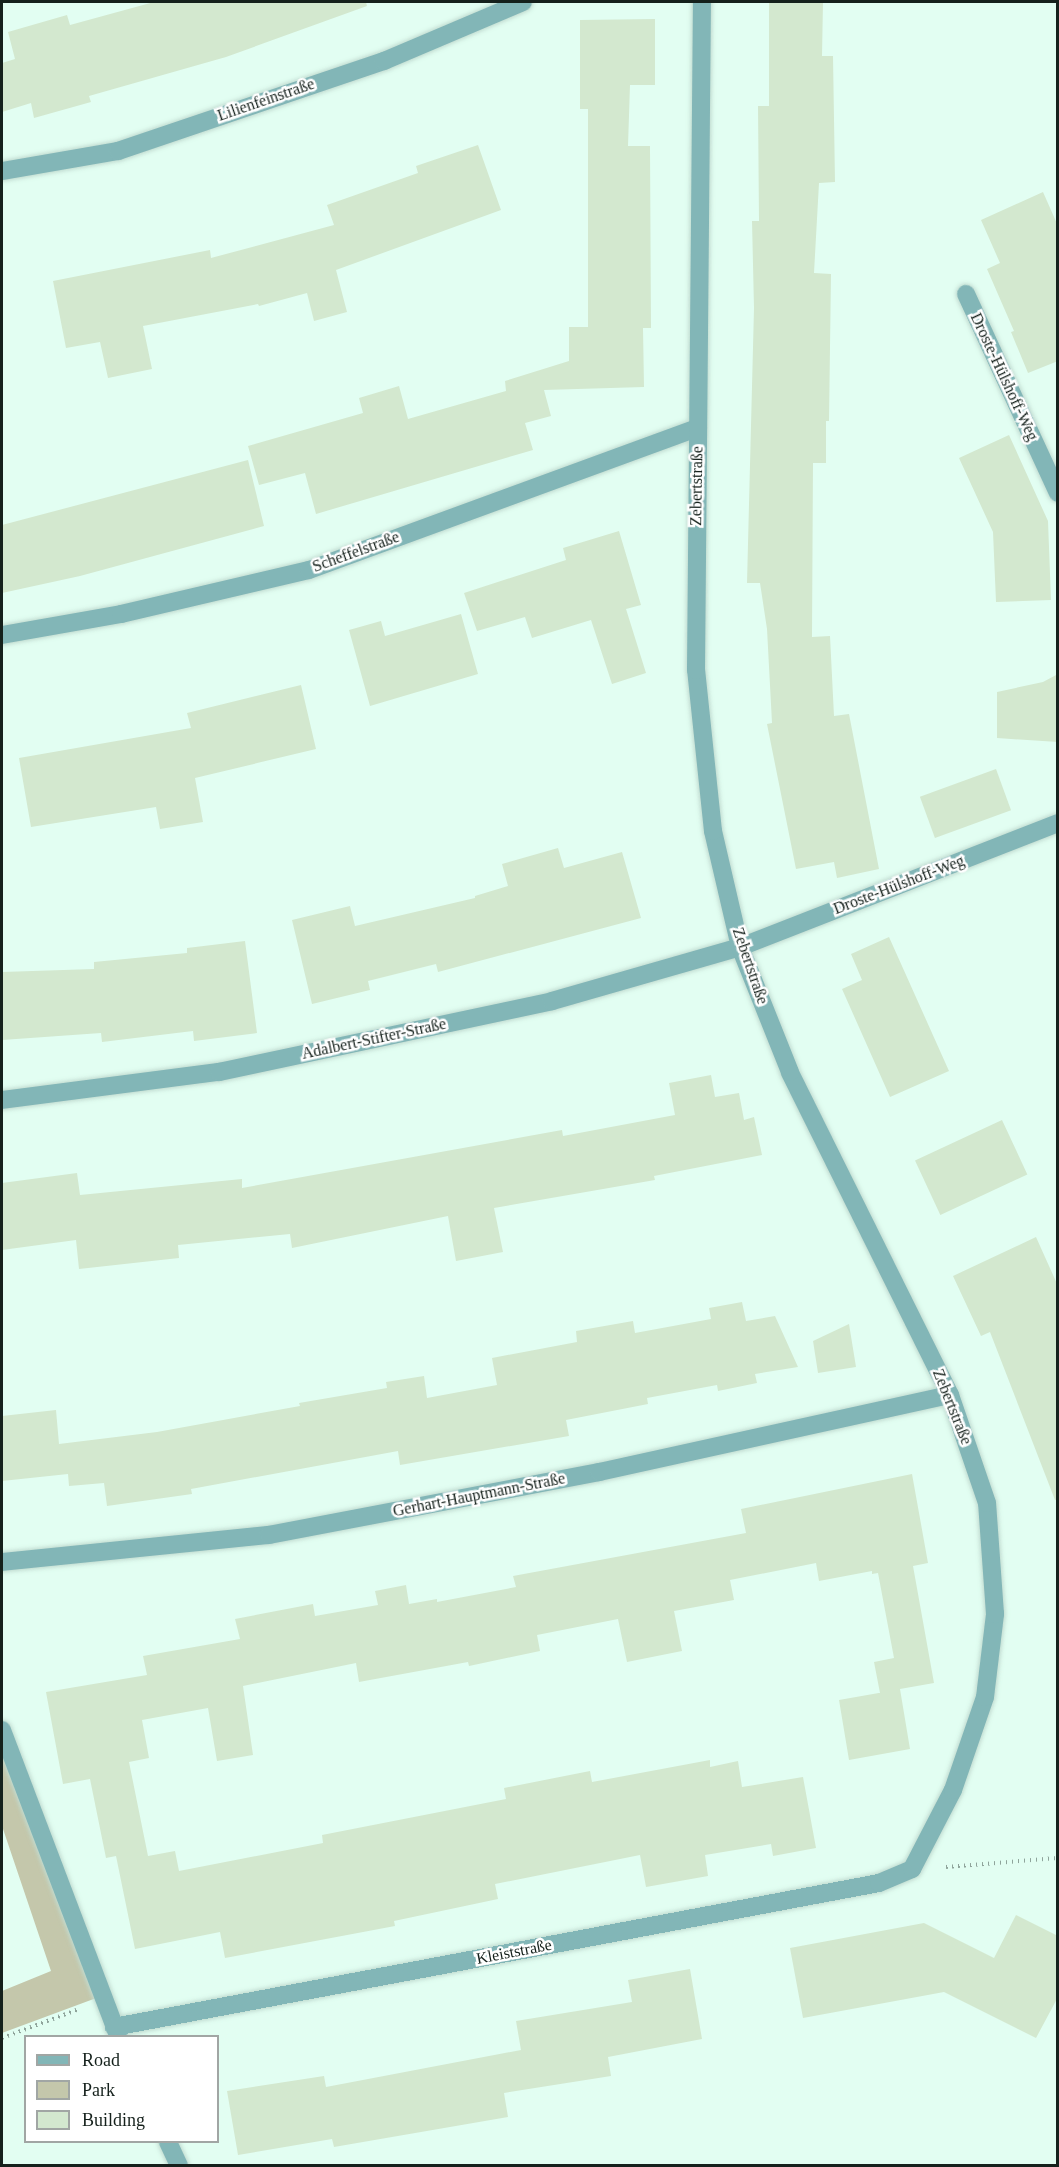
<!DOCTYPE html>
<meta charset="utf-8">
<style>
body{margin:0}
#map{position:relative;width:1059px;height:2167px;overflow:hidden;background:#e2fef2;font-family:"Times New Roman",serif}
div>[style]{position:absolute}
.green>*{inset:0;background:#c4c7ab}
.building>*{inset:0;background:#d3e8cf;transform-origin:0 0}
.path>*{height:4px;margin-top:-2px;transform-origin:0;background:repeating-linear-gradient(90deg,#8fa49b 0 1.5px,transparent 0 6px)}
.roads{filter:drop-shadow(0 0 2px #c1dbd0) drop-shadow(0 0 2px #c1dbd0)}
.minor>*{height:18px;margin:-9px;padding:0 9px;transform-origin:9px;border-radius:9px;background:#82b6b7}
span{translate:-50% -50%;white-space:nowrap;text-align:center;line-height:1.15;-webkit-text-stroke:5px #fff;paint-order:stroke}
.street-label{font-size:16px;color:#15211c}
.frame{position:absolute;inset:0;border:3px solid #15211c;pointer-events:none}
.legend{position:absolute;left:24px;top:2035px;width:195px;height:108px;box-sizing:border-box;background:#fff;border:2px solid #a1a6a4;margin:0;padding:8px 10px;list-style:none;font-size:18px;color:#15211c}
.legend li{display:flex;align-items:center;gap:12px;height:30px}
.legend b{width:30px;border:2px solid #a1a6a4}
</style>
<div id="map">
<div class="green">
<div style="clip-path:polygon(2px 1742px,99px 1997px,2px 2033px,2px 1991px,51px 1971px,2px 1826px)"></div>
</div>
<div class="building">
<div style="clip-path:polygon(154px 2px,366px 2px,367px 6px,226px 57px,89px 96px,91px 102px,34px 118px,31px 103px,2px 112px,2px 63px,15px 59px,8px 32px,67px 15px,70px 25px)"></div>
<div style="clip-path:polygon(769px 2px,823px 2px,822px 56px,833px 56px,835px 182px,819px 183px,814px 273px,831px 274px,829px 421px,826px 421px,826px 463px,813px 463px,812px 637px,830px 636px,834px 716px,849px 714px,879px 869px,837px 878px,834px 862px,796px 869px,767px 724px,772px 723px,767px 629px,760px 583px,747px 583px,754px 308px,752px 221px,759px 221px,758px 106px,769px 106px)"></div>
<div style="clip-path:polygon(655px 19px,655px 85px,630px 85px,628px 146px,650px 146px,651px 328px,643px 328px,644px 387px,544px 390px,551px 416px,525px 423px,533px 450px,316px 514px,305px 473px,259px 485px,248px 446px,363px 413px,359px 398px,399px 386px,408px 419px,506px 391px,505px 381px,569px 361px,569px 327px,588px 327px,588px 109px,580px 109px,580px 20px)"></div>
<div style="clip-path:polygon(478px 145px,501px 210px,336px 270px,347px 312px,314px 321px,307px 293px,259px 306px,258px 304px,143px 326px,152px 369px,108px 378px,100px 342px,66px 348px,53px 281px,210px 250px,211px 258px,334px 225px,327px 205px,418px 173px,416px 166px)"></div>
<div style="clip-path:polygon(1043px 192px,1058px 226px,1058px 361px,1028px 373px,1011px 332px,1014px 331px,987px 269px,1000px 263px,981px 220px)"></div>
<div style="clip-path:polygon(1009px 435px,1048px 521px,1051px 600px,996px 602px,993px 532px,959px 458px)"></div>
<div style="clip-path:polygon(248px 460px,264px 526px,80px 576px,2px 593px,2px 525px)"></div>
<div style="clip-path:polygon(619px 531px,641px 605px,626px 609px,646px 673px,612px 684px,591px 620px,532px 638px,525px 617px,477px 631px,464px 593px,566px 560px,563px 548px)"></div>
<div style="clip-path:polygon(461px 614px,478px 674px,370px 706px,349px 630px,381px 621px,385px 636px)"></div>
<div style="clip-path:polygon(1058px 674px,1058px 742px,997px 738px,997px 692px,1043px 682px)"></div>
<div style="clip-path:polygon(301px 685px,316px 749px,195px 778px,203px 822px,160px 829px,156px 807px,31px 827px,19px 758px,191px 728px,187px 713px)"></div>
<div style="left:996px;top:769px;width:44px;height:81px;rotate:70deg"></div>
<div style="clip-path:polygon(558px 848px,564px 868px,622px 852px,641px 918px,438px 972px,436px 964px,368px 981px,370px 990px,312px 1004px,292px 920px,350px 906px,355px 926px,475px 898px,475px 896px,508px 886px,502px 864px)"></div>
<div style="clip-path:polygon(889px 937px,949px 1071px,890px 1097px,842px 989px,862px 980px,851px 954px)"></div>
<div style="clip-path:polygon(245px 941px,257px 1033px,194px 1041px,193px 1031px,102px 1042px,101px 1033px,2px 1040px,2px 972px,94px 969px,94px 962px,187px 953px,187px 948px)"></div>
<div style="clip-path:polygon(711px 1075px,715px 1097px,739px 1093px,744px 1120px,754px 1117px,762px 1155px,654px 1176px,655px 1180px,494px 1208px,503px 1252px,456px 1261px,448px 1216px,292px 1248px,290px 1234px,178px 1245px,179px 1258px,79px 1269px,76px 1240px,2px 1250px,2px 1183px,77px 1173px,80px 1195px,242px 1179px,242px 1188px,562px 1130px,563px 1136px,675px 1115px,669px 1083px)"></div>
<div style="left:1002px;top:1120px;width:60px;height:96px;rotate:65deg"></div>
<div style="clip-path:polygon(1036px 1237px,1058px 1286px,1058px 1499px,1055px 1500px,990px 1332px,981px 1336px,953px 1276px)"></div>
<div style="clip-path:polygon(742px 1302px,746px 1321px,775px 1316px,798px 1367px,755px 1374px,757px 1383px,718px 1391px,717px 1385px,647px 1398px,648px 1404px,566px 1420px,569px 1436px,400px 1465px,398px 1451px,191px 1489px,192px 1494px,107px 1506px,104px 1483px,69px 1486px,68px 1474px,2px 1481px,2px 1416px,56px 1410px,59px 1444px,157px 1432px,300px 1406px,299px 1403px,387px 1388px,386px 1382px,424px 1376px,427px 1398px,497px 1385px,492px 1358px,577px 1342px,576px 1331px,633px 1321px,635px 1333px,711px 1319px,709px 1308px)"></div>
<div style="clip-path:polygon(849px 1324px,856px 1367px,818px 1373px,813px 1341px)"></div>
<div style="clip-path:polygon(912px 1474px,928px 1563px,913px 1566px,934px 1683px,900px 1689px,910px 1749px,849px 1760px,839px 1700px,890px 1691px,880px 1693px,874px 1662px,894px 1658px,878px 1573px,872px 1574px,872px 1571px,819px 1581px,816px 1563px,730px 1580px,734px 1600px,674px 1611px,682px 1651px,627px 1662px,618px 1619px,537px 1635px,540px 1651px,469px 1666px,468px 1662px,359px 1682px,356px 1663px,243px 1686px,253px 1755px,217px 1761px,208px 1708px,142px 1720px,149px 1758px,129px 1762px,148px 1856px,175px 1851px,179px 1871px,323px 1843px,322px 1835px,506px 1799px,504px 1788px,590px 1771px,592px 1782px,710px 1760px,710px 1767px,738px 1761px,742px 1787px,803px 1777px,816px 1848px,773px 1856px,771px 1844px,705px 1855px,708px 1876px,646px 1887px,640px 1855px,495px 1884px,498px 1899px,394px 1921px,395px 1926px,225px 1958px,220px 1932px,135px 1949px,116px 1856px,106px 1858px,90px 1779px,63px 1784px,46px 1692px,147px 1675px,143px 1656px,240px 1639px,235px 1619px,313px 1604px,315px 1616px,378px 1605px,375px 1591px,406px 1585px,409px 1604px,437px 1599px,437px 1602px,516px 1587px,513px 1576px,746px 1533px,741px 1509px)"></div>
<div style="clip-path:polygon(1016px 1915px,1058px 1936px,1058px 1997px,1036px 2038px,944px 1992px,803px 2018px,790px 1948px,924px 1923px,994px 1958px)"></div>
<div style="clip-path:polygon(690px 1969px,702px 2039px,608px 2057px,611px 2076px,504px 2093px,508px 2117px,334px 2147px,332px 2139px,238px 2155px,227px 2091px,324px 2076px,326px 2087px,521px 2050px,516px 2021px,632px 2002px,628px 1980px)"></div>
</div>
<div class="path">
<div style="left:946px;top:1867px;width:112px;rotate:-4.6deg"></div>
<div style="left:2px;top:2038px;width:80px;rotate:-20.5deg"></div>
</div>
<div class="roads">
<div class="minor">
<div style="left:2px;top:171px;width:118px;rotate:-9.8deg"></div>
<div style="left:118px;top:151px;width:281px;rotate:-18.7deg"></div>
<div style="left:384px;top:61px;width:151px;rotate:-23deg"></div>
<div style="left:966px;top:294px;width:219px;rotate:65.2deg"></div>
<div style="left:2px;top:635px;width:121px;rotate:-10deg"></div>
<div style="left:121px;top:614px;width:193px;rotate:-13.2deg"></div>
<div style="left:309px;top:570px;width:414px;rotate:-20.1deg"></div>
<div style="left:2px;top:1100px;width:219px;rotate:-7.4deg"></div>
<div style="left:219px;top:1072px;width:340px;rotate:-12deg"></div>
<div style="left:552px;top:1001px;width:196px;rotate:-16deg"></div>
<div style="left:740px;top:947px;width:341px;rotate:-21.3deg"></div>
<div style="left:2px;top:1562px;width:268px;rotate:-5.8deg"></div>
<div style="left:269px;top:1535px;width:336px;rotate:-10.8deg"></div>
<div style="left:599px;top:1472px;width:359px;rotate:-12.4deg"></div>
<div style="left:2px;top:1730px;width:327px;rotate:69.2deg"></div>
<div style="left:114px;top:2027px;width:778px;rotate:-10.66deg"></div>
<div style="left:879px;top:1883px;width:36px;rotate:-23deg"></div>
<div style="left:912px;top:1869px;width:89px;rotate:-62.6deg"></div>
<div style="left:953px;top:1790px;width:98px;rotate:-71deg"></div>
<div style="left:985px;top:1697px;width:84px;rotate:-83.1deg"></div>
<div style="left:995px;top:1614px;width:111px;rotate:-94.1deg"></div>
<div style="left:987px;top:1503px;width:114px;rotate:-108.9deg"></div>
<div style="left:950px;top:1395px;width:360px;rotate:-116.4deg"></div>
<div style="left:790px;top:1072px;width:135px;rotate:-111.8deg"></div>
<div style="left:740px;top:947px;width:119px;rotate:-103.1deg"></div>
<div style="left:713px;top:831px;width:162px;rotate:-96deg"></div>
<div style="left:696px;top:670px;width:668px;rotate:-89.49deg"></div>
<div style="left:168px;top:2142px;width:26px;rotate:65deg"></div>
</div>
</div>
<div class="street-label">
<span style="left:266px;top:100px;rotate:-19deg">Lilienfeinstraße</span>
<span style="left:1004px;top:377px;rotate:65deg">Droste-Hülshoff-Weg</span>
<span style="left:697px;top:486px;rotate:-89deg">Zebertstraße</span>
<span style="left:356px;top:552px;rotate:-20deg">Scheffelstraße</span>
<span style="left:899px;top:885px;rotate:-21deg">Droste-Hülshoff-Weg</span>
<span style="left:750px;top:966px;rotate:71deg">Zebertstraße</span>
<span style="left:374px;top:1039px;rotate:-12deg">Adalbert-Stifter-Straße</span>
<span style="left:952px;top:1407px;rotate:68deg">Zebertstraße</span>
<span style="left:479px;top:1495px;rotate:-11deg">Gerhart-Hauptmann-Straße</span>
<span style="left:514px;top:1952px;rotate:-11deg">Kleiststraße</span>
</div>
<div class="frame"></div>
<ul class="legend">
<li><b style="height:8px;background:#82b6b7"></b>Road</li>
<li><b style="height:16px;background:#c4c7ab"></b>Park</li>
<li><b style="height:16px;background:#d3e8cf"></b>Building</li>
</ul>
</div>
